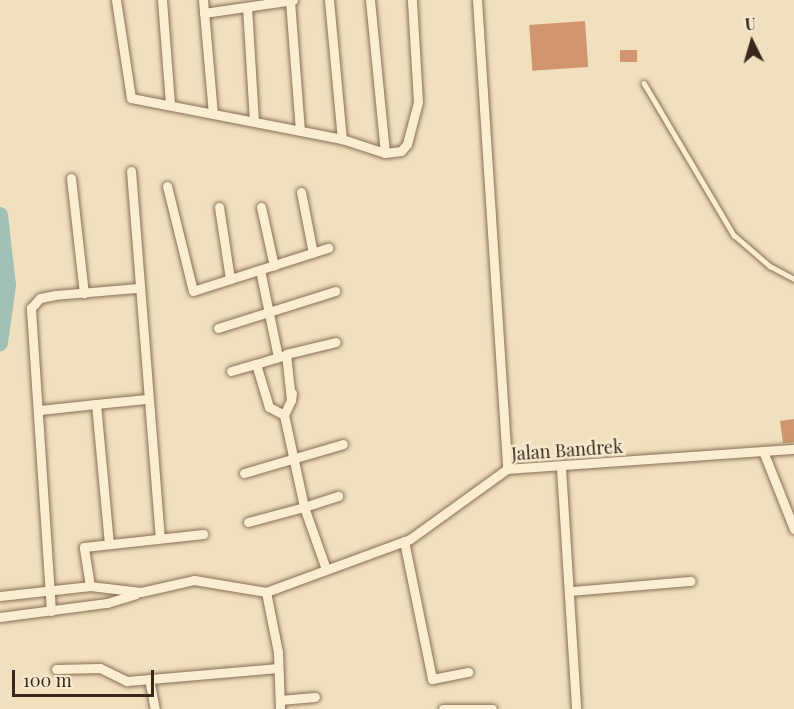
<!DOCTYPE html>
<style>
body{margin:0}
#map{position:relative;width:794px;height:709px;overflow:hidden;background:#f0e0bd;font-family:"Playfair Display",serif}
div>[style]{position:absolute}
.river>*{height:16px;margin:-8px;padding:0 8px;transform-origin:8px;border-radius:8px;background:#a1c1b7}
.building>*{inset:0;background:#d19670;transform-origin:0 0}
.roads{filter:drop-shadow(0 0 2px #896f55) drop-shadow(0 0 2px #896f55)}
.service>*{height:4.5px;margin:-2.25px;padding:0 2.25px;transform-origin:2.25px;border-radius:2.25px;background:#fbedd0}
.minor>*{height:9px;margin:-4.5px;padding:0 4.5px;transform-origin:4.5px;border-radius:4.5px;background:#fbedd0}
span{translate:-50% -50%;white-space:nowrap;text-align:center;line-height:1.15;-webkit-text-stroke:5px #f7eacd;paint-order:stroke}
.street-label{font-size:18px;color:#37281b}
.north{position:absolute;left:722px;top:12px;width:60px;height:60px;-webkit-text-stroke:4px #f7eacd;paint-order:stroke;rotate:355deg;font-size:16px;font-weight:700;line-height:24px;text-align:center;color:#37281b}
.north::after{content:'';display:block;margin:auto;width:21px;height:27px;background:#37281b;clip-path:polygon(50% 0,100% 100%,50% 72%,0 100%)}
.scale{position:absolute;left:12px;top:670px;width:142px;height:27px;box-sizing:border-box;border:3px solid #37281b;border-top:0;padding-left:8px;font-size:18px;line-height:21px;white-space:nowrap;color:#37281b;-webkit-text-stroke:4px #f7eacd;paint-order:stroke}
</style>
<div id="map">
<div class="river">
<div style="left:0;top:215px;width:70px;rotate:83.5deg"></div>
<div style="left:8px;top:285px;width:59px;rotate:97.9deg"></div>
</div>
<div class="building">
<div style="left:585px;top:21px;width:46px;height:56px;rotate:86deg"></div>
<div style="left:620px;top:50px;width:17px;height:12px"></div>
<div style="clip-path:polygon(794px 419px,794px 442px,783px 443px,780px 421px)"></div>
</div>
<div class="roads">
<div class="service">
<div style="left:644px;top:83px;width:177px;rotate:59.4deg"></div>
<div style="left:734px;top:235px;width:48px;rotate:40.7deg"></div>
<div style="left:770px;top:266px;width:27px;rotate:28deg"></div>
</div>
<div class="minor">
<div style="left:116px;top:0;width:99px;rotate:81.3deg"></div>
<div style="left:131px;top:98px;width:215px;rotate:11deg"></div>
<div style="left:342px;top:139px;width:45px;rotate:18deg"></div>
<div style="left:385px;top:153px;width:154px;rotate:-95.6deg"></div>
<div style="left:162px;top:0;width:104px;rotate:85.6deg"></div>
<div style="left:203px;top:0;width:114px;rotate:85deg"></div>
<div style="left:329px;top:0;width:140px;rotate:84.7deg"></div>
<div style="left:477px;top:0;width:470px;rotate:86.3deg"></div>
<div style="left:290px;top:1px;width:130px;rotate:85.6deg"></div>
<div style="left:247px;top:7px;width:115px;rotate:86.5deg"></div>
<div style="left:204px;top:13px;width:90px;rotate:-8.3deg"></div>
<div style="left:385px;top:153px;width:16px;rotate:-7deg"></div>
<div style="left:401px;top:151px;width:9px;rotate:-49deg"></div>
<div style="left:407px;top:144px;width:43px;rotate:-75.3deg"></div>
<div style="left:418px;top:102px;width:102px;rotate:-93.4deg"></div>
<div style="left:131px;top:171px;width:366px;rotate:85.5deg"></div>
<div style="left:71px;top:178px;width:116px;rotate:83.6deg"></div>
<div style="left:167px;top:186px;width:108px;rotate:76.1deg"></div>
<div style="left:193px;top:291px;width:142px;rotate:-17.7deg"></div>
<div style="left:301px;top:192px;width:62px;rotate:78.9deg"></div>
<div style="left:219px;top:207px;width:73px;rotate:81.3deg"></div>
<div style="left:261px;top:207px;width:60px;rotate:77.6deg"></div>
<div style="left:260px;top:270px;width:89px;rotate:78.3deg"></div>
<div style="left:218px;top:328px;width:123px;rotate:-17.5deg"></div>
<div style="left:256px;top:364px;width:27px;rotate:-17deg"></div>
<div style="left:231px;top:371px;width:26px;rotate:-16deg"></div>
<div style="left:256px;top:364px;width:45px;rotate:73.2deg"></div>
<div style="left:269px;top:407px;width:17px;rotate:28deg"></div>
<div style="left:292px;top:393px;width:7px;rotate:98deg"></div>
<div style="left:291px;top:400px;width:46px;rotate:-96.2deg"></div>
<div style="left:286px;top:354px;width:51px;rotate:-13.5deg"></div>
<div style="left:291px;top:400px;width:17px;rotate:115deg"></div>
<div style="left:284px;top:415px;width:94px;rotate:77.7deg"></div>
<div style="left:304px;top:507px;width:36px;rotate:-18deg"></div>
<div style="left:96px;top:404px;width:50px;rotate:-5.7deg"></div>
<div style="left:40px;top:410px;width:56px;rotate:-6.1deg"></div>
<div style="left:96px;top:404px;width:140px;rotate:84.7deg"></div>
<div style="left:763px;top:451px;width:84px;rotate:68.3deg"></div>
<div style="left:561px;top:468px;width:241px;rotate:86.4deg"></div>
<div style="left:244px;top:473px;width:103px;rotate:-16.3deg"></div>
<div style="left:248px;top:522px;width:58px;rotate:-15deg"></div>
<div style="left:304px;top:507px;width:66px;rotate:70.5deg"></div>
<div style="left:404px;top:541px;width:141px;rotate:78.5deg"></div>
<div style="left:432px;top:679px;width:37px;rotate:-11deg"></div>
<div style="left:90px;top:586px;width:39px;rotate:-99deg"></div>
<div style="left:84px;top:547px;width:120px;rotate:-6.2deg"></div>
<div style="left:571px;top:591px;width:120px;rotate:-4.8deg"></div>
<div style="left:266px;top:592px;width:153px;rotate:-20.2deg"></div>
<div style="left:410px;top:539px;width:120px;rotate:-35.8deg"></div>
<div style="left:507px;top:469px;width:288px;rotate:-4deg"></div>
<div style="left:266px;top:592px;width:61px;rotate:78.7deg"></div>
<div style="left:278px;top:652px;width:57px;rotate:88deg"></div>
<div style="left:0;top:596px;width:91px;rotate:-6.3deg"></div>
<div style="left:90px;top:586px;width:51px;rotate:6.7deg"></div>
<div style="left:141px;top:592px;width:54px;rotate:-12.8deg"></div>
<div style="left:194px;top:580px;width:73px;rotate:9.5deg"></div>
<div style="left:51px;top:611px;width:304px;rotate:-93.8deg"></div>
<div style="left:31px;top:308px;width:13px;rotate:-48deg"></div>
<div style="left:40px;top:298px;width:15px;rotate:-11deg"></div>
<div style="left:55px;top:295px;width:82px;rotate:-4.9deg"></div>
<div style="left:0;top:617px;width:108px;rotate:-7.5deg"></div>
<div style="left:107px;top:603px;width:30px;rotate:-17deg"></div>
<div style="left:56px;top:669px;width:44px;rotate:-1.3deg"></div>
<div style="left:100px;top:668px;width:30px;rotate:26deg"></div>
<div style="left:127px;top:681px;width:152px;rotate:-4.9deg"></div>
<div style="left:149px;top:679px;width:31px;rotate:79deg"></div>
<div style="left:280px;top:700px;width:35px;rotate:-5deg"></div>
<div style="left:443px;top:709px;width:49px"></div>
</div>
</div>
<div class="street-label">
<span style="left:567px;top:450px;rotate:-4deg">Jalan Bandrek</span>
</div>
<div class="north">U</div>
<div class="scale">100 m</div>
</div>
